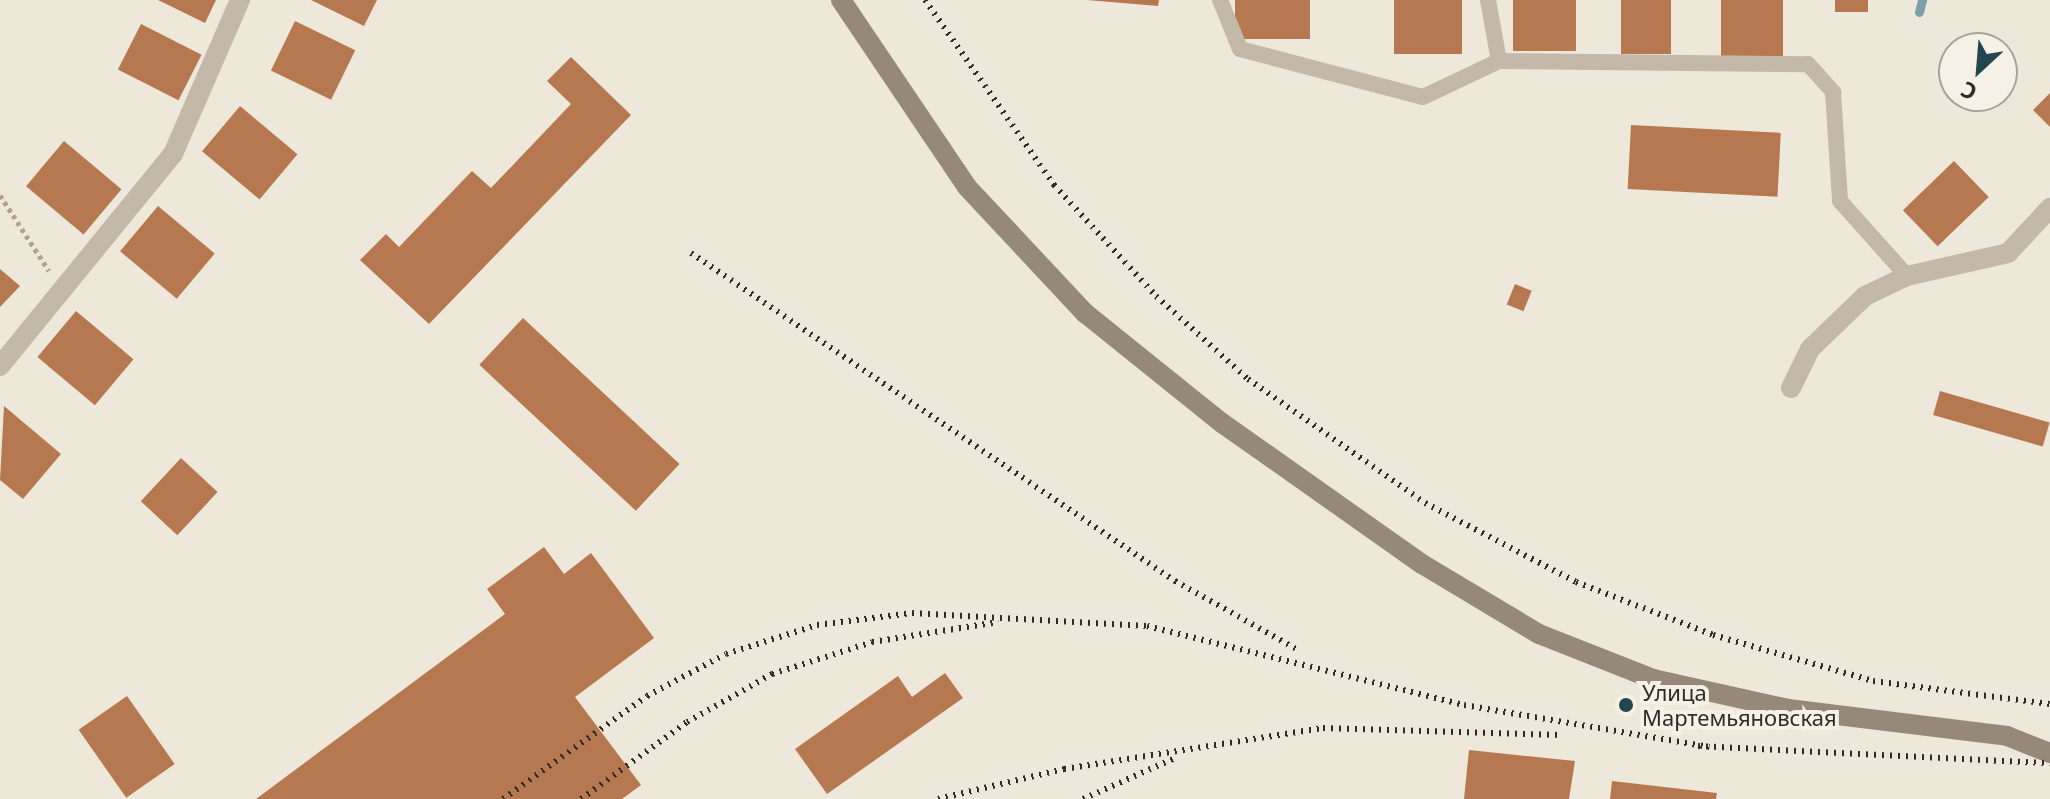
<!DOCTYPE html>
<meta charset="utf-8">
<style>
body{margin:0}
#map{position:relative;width:2050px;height:799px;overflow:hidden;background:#eee8db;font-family:"Noto Sans",sans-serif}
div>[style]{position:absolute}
.stream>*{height:9px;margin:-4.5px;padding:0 4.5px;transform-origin:4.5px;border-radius:4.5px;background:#7d9fa7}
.building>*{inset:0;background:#b67851;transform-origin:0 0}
.path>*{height:5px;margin-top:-2.5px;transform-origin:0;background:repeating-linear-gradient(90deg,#b0a393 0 4px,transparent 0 8px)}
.lane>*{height:16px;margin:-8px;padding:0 8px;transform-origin:8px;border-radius:8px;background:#c4b9a8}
.street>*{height:20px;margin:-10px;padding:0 10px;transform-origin:10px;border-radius:10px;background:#c4b9a8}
.secondary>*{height:20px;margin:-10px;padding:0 10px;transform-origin:10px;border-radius:10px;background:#97897a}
.rail>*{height:6px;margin-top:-3px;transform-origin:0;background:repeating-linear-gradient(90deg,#322c27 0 2px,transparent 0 8px)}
.dots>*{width:22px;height:22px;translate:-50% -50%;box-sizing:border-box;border:4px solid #f6f1e6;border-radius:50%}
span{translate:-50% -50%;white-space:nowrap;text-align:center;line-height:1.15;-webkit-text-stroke:8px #f6f1e6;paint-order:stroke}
.poi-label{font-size:22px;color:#322c27}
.left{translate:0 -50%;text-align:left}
.north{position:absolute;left:1938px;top:32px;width:80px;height:80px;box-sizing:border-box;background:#f6f1e6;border:2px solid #a8a29a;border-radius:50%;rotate:206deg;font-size:22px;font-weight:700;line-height:32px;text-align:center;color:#322c27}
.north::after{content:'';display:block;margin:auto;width:28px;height:36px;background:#23454e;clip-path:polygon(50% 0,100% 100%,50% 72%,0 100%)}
</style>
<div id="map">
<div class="stream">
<div style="left:1919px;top:12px;width:12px;rotate:-76deg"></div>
</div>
<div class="building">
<div style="clip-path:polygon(158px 0,216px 0,205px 23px)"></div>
<div style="clip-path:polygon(311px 0,377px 0,364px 26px)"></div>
<div style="clip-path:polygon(1087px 0,1159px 0,1158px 6px)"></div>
<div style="left:1235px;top:0;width:75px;height:39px"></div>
<div style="left:1394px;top:0;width:68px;height:54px"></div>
<div style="left:1513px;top:0;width:63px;height:51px"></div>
<div style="left:1621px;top:0;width:50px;height:54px"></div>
<div style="left:1721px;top:0;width:62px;height:56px"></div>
<div style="left:1835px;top:0;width:33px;height:12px"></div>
<div style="left:295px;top:21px;width:67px;height:55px;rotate:26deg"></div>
<div style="left:141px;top:24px;width:68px;height:51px;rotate:27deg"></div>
<div style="clip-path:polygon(571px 57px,631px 115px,429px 324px,360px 260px,386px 234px,399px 247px,472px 171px,491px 188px,571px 104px,547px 81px)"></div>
<div style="clip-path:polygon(2050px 93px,2050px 127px,2033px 110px)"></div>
<div style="left:240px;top:106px;width:75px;height:59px;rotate:40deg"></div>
<div style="left:1631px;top:125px;width:150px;height:64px;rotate:3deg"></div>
<div style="left:64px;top:141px;width:75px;height:59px;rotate:40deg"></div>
<div style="left:1954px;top:161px;width:50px;height:71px;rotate:46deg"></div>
<div style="left:158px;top:206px;width:74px;height:59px;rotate:40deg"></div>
<div style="clip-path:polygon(0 269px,20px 286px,0 307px)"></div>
<div style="left:1515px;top:284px;width:18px;height:22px;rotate:22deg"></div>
<div style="left:76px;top:311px;width:75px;height:60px;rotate:40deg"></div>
<div style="left:523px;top:318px;width:214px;height:64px;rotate:43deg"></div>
<div style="left:1940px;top:391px;width:114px;height:25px;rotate:16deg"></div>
<div style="clip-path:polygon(4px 406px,61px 454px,23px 499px,0 480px)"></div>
<div style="left:181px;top:458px;width:50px;height:59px;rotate:43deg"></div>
<div style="clip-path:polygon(544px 547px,564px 574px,591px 553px,654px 638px,575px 697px,641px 785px,622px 799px,256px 799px,505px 614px,487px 589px)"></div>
<div style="clip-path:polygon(945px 673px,963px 698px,827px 794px,795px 749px,898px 676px,912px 697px)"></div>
<div style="left:127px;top:696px;width:83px;height:59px;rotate:55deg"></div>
<div style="clip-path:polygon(1469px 750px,1575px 761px,1569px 799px,1464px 799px)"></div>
<div style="clip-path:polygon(1612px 781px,1717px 793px,1716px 799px,1610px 799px)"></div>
</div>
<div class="path">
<div style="left:0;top:195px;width:90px;rotate:57.2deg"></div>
</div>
<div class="lane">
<div style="left:1220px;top:0;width:53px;rotate:67.8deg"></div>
<div style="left:1240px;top:49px;width:189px;rotate:14.7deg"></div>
<div style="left:1423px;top:97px;width:84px;rotate:-25.3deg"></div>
<div style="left:1488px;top:0;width:62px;rotate:79.8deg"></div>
<div style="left:1499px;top:61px;width:309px;rotate:0.6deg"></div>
<div style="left:1808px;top:64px;width:38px;rotate:48deg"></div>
<div style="left:1833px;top:92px;width:109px;rotate:86.3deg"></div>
<div style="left:1840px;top:201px;width:101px;rotate:48.2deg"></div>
</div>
<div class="street">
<div style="left:0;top:366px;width:274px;rotate:-50.8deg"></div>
<div style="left:173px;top:154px;width:168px;rotate:-66.5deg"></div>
<div style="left:1791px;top:388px;width:43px;rotate:-64deg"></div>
<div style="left:1810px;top:349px;width:76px;rotate:-43.9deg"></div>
<div style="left:1865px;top:296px;width:47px;rotate:-25.5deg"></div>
<div style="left:1907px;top:276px;width:104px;rotate:-12.8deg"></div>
<div style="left:2008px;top:253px;width:62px;rotate:-47deg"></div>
</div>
<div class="secondary">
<div style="left:841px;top:0;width:225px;rotate:56deg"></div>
<div style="left:967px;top:187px;width:173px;rotate:46.9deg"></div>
<div style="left:1085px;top:313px;width:176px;rotate:38.8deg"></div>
<div style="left:1222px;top:423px;width:245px;rotate:35.2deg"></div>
<div style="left:1422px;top:564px;width:136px;rotate:30.9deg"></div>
<div style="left:1539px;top:634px;width:123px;rotate:21.5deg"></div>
<div style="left:1653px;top:679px;width:138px;rotate:12.5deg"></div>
<div style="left:1788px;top:709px;width:221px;rotate:7deg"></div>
<div style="left:2007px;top:736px;width:46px;rotate:21.6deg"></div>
</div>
<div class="rail">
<div style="left:925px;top:0;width:226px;rotate:55.1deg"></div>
<div style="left:1054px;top:185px;width:151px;rotate:47.4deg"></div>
<div style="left:1156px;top:296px;width:124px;rotate:42.1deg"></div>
<div style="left:1248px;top:379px;width:216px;rotate:35deg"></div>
<div style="left:1425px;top:503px;width:170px;rotate:27.6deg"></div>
<div style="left:1576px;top:582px;width:147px;rotate:21.1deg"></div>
<div style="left:1713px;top:635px;width:166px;rotate:16deg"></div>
<div style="left:1873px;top:681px;width:178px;rotate:7.4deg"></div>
<div style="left:691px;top:253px;width:585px;rotate:34.12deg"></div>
<div style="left:1175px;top:581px;width:141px;rotate:29.3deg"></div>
<div style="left:1698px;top:746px;width:352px;rotate:2.8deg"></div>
<div style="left:503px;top:799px;width:177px;rotate:-35.6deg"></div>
<div style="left:647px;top:696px;width:89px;rotate:-28deg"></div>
<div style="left:726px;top:654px;width:96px;rotate:-17.7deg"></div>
<div style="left:817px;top:625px;width:96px;rotate:-7.2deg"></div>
<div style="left:912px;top:613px;width:235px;rotate:3.2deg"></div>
<div style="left:1147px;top:626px;width:327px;rotate:14deg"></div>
<div style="left:1464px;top:705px;width:249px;rotate:9.7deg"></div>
<div style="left:581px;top:799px;width:131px;rotate:-36deg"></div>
<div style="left:687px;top:722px;width:98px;rotate:-29.5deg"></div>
<div style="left:772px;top:674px;width:105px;rotate:-17.7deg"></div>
<div style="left:872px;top:642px;width:128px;rotate:-9deg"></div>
<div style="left:938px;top:799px;width:130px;rotate:-13.4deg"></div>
<div style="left:1064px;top:769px;width:262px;rotate:-9deg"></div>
<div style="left:1323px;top:728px;width:240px;rotate:1.7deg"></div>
<div style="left:1083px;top:799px;width:101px;rotate:-24deg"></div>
</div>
<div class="dots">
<div style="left:1626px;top:705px;background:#23454e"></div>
</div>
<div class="poi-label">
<span class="left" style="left:1642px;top:705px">Улица<br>Мартемьяновская</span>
</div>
<div class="north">С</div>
</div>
